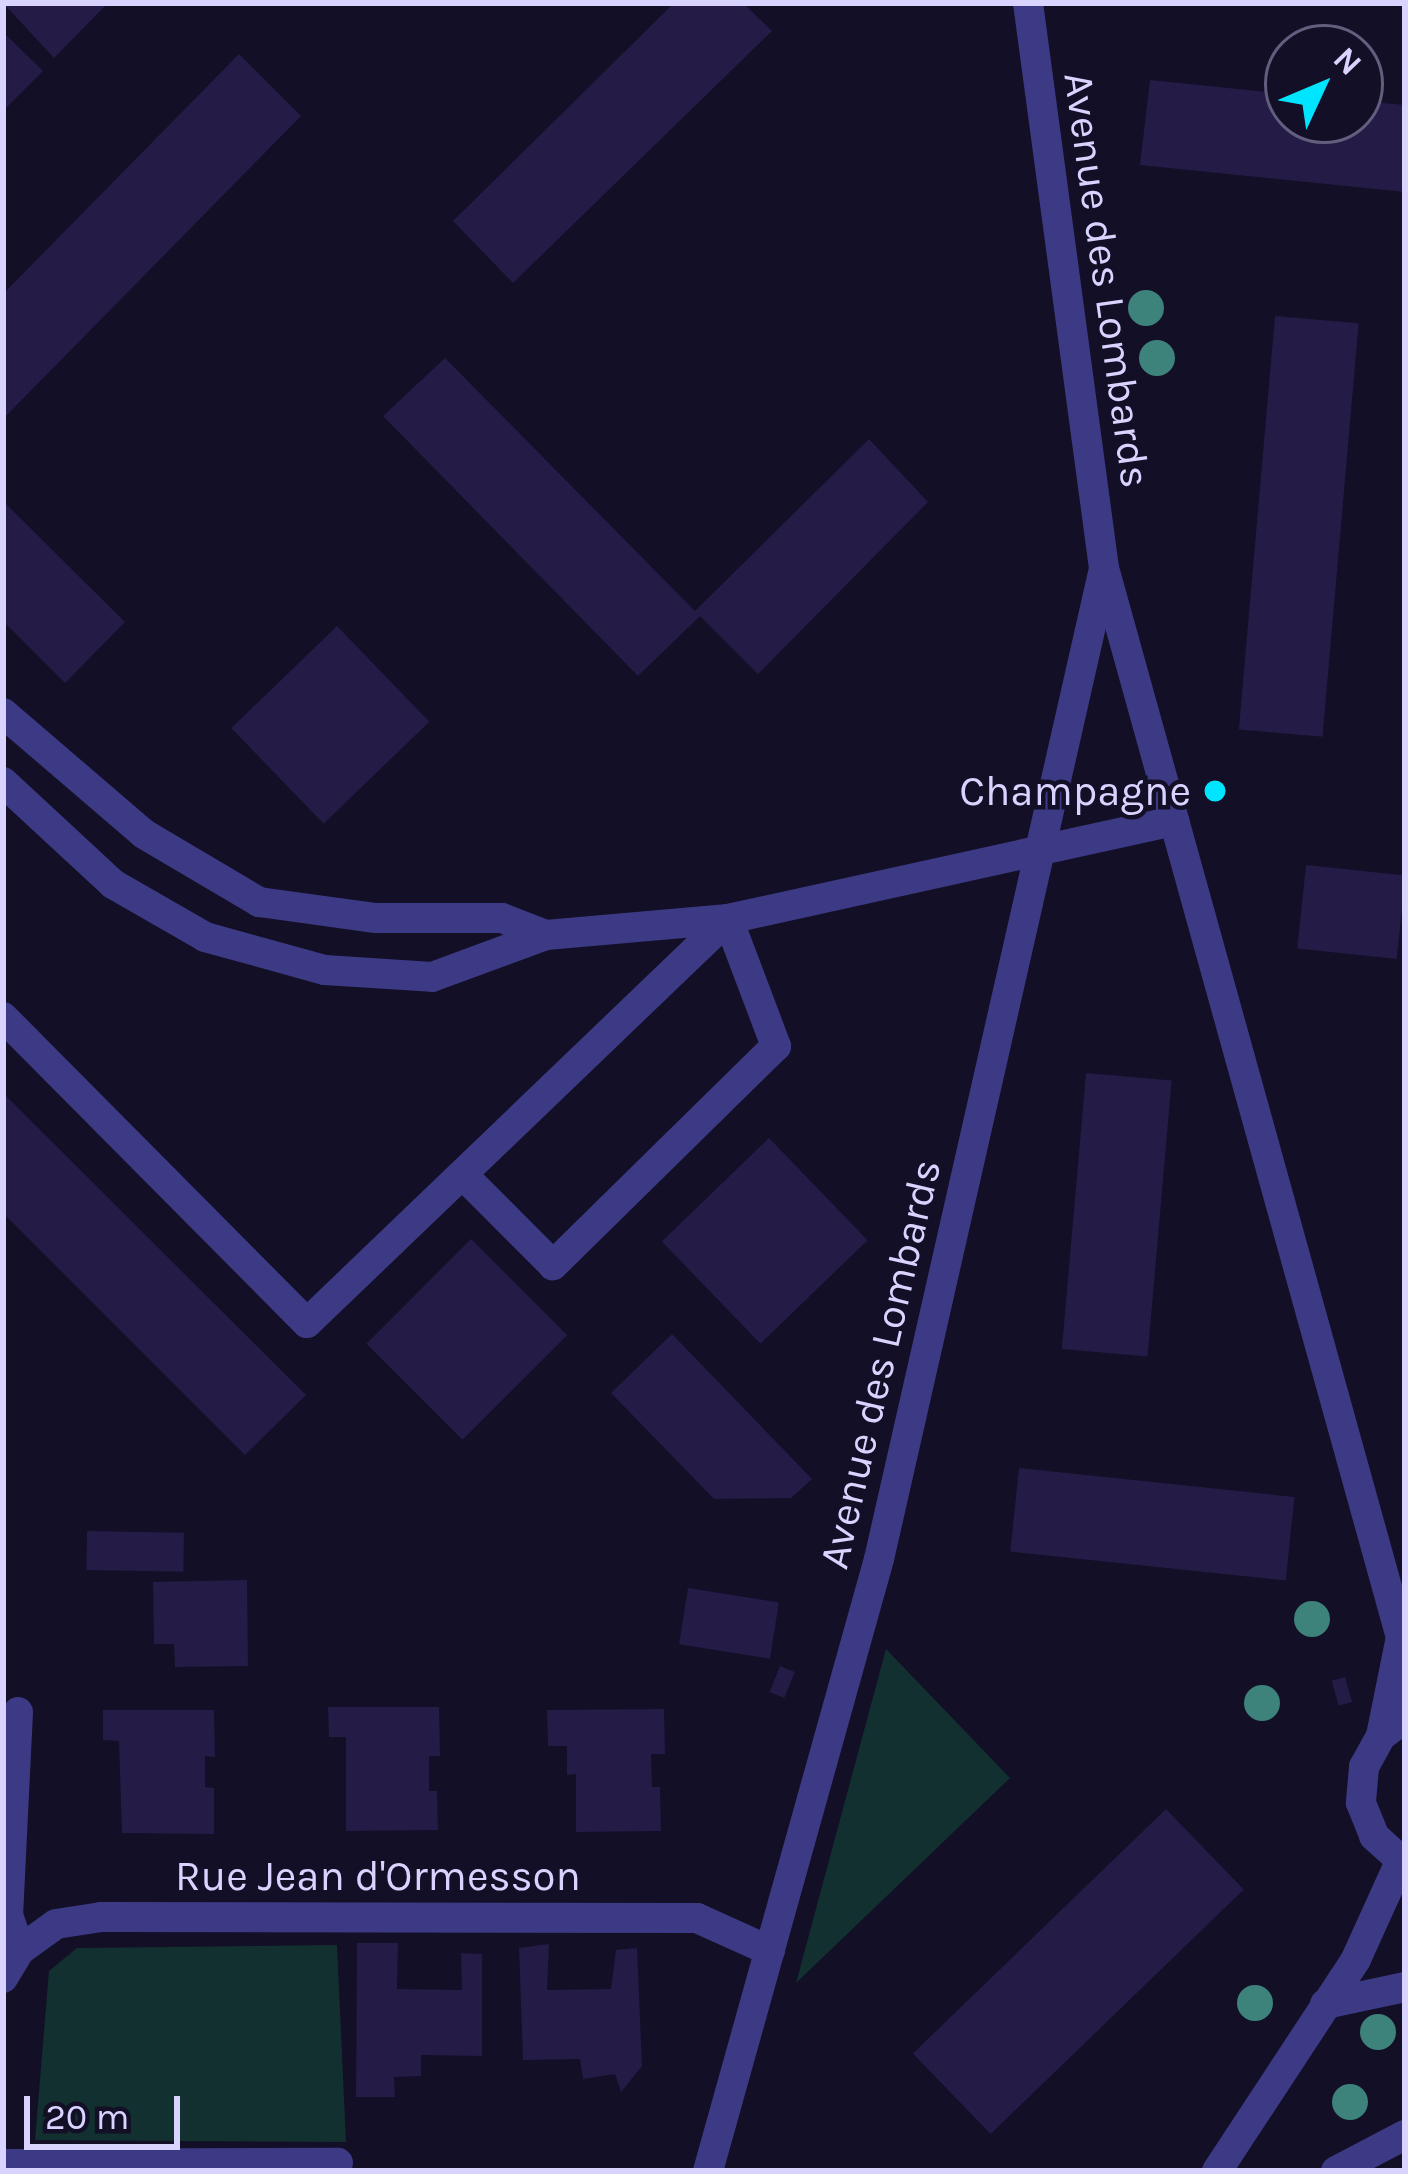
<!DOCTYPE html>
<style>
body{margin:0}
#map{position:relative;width:1408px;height:2174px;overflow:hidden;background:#130f26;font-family:Karla,sans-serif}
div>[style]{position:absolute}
.green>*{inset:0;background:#12302f}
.building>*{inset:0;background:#241b47;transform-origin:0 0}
.minor>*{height:30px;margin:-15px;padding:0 15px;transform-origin:15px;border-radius:15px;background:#3d3a85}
.trees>*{width:36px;height:36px;margin:-18px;border-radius:50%;background:#3d827b}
.dots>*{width:33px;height:33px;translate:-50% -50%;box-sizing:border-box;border:6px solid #130f26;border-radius:50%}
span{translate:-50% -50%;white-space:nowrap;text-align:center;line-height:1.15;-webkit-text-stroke:9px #130f26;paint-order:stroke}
.street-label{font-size:42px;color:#d9d4ff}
.poi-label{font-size:42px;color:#d9d4ff}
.right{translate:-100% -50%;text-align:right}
.frame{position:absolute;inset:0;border:6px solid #d9d4ff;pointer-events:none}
.north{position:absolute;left:1264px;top:24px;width:120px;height:120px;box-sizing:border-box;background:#130f26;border:3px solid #625e7d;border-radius:50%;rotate:46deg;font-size:33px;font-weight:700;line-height:48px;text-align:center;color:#d9d4ff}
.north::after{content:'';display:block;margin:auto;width:42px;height:54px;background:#00e5ff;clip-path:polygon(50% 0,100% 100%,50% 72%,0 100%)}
.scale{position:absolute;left:24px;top:2096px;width:156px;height:54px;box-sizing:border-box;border:6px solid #d9d4ff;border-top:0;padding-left:15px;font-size:36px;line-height:42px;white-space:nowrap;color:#d9d4ff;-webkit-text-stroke:9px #130f26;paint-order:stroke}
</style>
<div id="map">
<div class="green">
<div style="clip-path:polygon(886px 1649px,1010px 1778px,796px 1983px)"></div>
<div style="clip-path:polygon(337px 1945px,346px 2142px,35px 2140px,49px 1971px,77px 1948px)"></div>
</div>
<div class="building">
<div style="clip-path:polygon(3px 3px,108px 3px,54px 58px)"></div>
<div style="clip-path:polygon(674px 3px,743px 3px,772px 31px,513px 283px,453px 221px)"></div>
<div style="clip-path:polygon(3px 32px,43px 71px,3px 111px)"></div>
<div style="clip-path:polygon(239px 54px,301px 116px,3px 419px,3px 294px)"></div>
<div style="clip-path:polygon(1150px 80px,1288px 94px,1288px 120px,1360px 120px,1360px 101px,1405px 105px,1405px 192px,1140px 165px)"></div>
<div style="left:1275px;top:316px;width:84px;height:415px;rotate:5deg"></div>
<div style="clip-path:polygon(445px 358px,695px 611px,869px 439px,928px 502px,758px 674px,700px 616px,638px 676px,383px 416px)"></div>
<div style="clip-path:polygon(3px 501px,125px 622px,65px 683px,3px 621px)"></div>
<div style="left:337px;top:626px;width:133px;height:147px;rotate:46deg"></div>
<div style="left:1306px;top:865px;width:100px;height:84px;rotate:6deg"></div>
<div style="left:1086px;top:1073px;width:86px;height:277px;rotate:5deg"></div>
<div style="clip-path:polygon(3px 1093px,306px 1395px,245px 1455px,3px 1213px)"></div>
<div style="left:769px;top:1138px;width:142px;height:149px;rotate:46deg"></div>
<div style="left:471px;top:1239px;width:136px;height:148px;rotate:45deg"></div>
<div style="clip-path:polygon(672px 1334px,812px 1479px,791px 1498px,714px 1499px,611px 1393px)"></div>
<div style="left:1019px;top:1468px;width:277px;height:84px;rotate:6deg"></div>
<div style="left:87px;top:1531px;width:97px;height:39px;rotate:1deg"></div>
<div style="clip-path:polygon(247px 1580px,248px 1666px,175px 1667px,174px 1644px,154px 1644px,153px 1582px)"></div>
<div style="left:688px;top:1588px;width:92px;height:57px;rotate:9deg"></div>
<div style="left:780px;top:1666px;width:16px;height:28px;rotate:22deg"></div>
<div style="left:1345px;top:1677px;width:26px;height:14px;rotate:74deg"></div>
<div style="clip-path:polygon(328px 1707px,439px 1707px,440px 1756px,429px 1756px,429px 1791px,437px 1791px,438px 1830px,346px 1831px,346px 1737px,329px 1737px)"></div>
<div style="clip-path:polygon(664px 1709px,665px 1754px,651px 1754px,652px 1787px,660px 1787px,661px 1831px,576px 1832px,576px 1774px,567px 1775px,567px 1746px,548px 1746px,547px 1710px)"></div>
<div style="clip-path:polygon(103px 1710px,214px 1710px,215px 1757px,205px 1756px,205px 1787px,214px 1788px,214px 1834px,122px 1833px,119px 1741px,103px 1740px)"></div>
<div style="left:1166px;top:1809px;width:112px;height:352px;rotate:46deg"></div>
<div style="clip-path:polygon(357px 1943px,398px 1943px,397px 1989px,462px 1990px,461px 1953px,482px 1954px,482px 2056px,421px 2055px,421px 2076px,394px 2077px,395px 2097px,356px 2097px)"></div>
<div style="clip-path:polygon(549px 1944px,547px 1990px,611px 1989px,616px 1950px,637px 1948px,642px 2066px,621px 2092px,615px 2074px,583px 2079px,580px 2059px,523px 2060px,519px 1948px)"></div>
</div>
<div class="minor">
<div style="left:1028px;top:3px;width:570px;rotate:82.34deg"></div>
<div style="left:1104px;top:568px;width:1125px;rotate:74.48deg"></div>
<div style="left:3px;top:713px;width:186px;rotate:40.6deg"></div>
<div style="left:144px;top:834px;width:134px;rotate:30.6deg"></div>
<div style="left:259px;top:902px;width:118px;rotate:7.8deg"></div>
<div style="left:376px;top:918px;width:126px"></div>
<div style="left:502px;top:918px;width:47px;rotate:21.1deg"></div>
<div style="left:3px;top:782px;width:150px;rotate:42.8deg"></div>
<div style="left:113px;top:884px;width:106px;rotate:29.9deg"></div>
<div style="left:205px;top:937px;width:124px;rotate:15.4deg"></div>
<div style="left:325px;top:970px;width:107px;rotate:3.7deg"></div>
<div style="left:432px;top:977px;width:121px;rotate:-20.2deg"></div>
<div style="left:546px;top:935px;width:183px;rotate:-5deg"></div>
<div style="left:728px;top:919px;width:457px;rotate:-12.4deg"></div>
<div style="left:3px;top:1017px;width:431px;rotate:45.2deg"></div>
<div style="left:307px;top:1323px;width:583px;rotate:-43.82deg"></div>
<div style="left:728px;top:919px;width:136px;rotate:69.3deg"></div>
<div style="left:776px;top:1046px;width:313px;rotate:135.5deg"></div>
<div style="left:553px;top:1265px;width:127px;rotate:-135deg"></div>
<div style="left:18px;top:1712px;width:203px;rotate:92.8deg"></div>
<div style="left:8px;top:1915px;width:37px;rotate:71deg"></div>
<div style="left:1405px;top:1718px;width:30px;rotate:143deg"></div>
<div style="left:1381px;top:1736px;width:35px;rotate:119deg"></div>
<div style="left:1364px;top:1767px;width:36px;rotate:95deg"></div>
<div style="left:1361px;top:1803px;width:35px;rotate:68deg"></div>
<div style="left:1374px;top:1836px;width:42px;rotate:42.1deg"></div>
<div style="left:1381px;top:1736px;width:96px;rotate:-78.6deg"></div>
<div style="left:3px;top:1978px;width:33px;rotate:-59deg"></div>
<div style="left:20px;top:1950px;width:44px;rotate:-35.8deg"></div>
<div style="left:56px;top:1924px;width:46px;rotate:-8.8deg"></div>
<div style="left:101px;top:1917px;width:596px;rotate:0.1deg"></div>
<div style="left:697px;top:1918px;width:80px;rotate:24.3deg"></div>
<div style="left:1325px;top:2004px;width:82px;rotate:-12deg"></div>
<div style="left:3px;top:2164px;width:335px;rotate:-0.2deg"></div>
<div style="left:708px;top:2171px;width:635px;rotate:-74.39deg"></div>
<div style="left:879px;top:1559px;width:1011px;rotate:-77.2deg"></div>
<div style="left:1217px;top:2171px;width:254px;rotate:-56.7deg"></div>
<div style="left:1356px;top:1959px;width:107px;rotate:-65.6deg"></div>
<div style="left:1336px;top:2171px;width:78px;rotate:-27.6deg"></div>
</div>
<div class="trees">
<div style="left:1146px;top:308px"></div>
<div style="left:1157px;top:358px"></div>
<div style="left:1312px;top:1619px"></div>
<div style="left:1262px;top:1703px"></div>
<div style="left:1255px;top:2003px"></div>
<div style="left:1378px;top:2032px"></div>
<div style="left:1350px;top:2102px"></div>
</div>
<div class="dots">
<div style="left:1215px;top:791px;background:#00e5ff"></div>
</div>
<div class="street-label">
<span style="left:1107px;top:280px;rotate:82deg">Avenue des Lombards</span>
<span style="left:880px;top:1364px;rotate:-77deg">Avenue des Lombards</span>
<span style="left:378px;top:1876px">Rue Jean d'Ormesson</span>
</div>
<div class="poi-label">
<span class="right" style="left:1191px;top:791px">Champagne</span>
</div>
<div class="frame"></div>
<div class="north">N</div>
<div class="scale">20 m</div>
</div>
